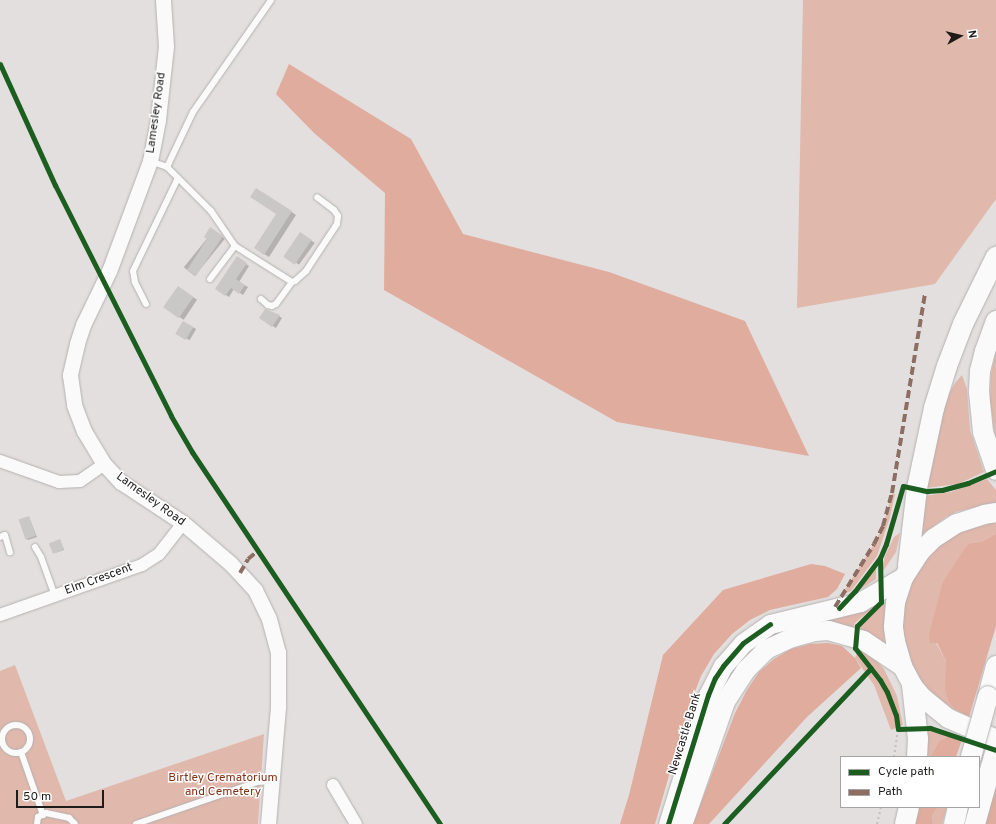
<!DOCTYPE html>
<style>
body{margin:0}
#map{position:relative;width:996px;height:824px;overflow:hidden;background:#e2dfde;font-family:Overpass,sans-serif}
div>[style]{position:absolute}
.green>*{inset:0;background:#e1b8ac}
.forest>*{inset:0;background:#e0ac9d}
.shadow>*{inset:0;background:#0003;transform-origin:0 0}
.building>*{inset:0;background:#cac8c6;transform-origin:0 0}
.path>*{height:2px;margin-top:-1px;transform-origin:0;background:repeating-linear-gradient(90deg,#c2c0c0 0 2px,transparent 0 5px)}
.roads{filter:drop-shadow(0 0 1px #b4b1b1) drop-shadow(0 0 1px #b4b1b1)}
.service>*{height:6px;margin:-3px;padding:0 3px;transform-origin:3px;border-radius:3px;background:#fbfafa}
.service>.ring{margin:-3px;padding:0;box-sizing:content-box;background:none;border:6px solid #fbfafa;border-radius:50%}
.minor>*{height:12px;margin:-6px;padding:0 6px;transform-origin:6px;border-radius:6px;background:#fbfafa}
.tertiary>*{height:15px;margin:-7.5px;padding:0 7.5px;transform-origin:7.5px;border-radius:7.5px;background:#fbfafa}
.primary>*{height:19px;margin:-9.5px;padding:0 9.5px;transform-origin:9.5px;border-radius:9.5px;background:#fbfafa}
.trunk>*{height:20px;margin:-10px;padding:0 10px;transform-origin:10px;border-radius:10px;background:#fbfafa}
.bridges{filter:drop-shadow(0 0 1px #b4b1b1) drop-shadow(0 0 1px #b4b1b1)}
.trunk-bridge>*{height:20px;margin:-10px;padding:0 10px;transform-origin:10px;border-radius:10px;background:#fbfafa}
.quiet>*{height:4px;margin-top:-2px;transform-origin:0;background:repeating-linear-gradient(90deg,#8d6e63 0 8px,transparent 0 12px)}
.cycleway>*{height:5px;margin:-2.5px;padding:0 2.5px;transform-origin:2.5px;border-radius:2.5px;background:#1b5e20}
span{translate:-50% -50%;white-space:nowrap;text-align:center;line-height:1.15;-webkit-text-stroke:3px #fff;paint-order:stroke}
.street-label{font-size:12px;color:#1e1c1b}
.park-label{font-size:12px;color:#833017}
.legend{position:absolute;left:840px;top:756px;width:140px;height:52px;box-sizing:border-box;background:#fff;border:1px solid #a5a4a4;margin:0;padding:5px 7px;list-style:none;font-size:12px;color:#1e1c1b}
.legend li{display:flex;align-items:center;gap:8px;height:20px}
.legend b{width:20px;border:1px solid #a5a4a4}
.north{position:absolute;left:940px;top:16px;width:40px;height:40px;-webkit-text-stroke:3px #fff;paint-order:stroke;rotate:82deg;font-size:11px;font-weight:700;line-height:16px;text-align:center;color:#1e1c1b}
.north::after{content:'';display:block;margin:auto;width:14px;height:18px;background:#1e1c1b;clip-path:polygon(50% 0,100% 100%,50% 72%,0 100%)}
.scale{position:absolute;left:16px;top:790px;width:88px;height:18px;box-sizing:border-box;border:2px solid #1e1c1b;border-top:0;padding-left:5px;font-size:12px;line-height:14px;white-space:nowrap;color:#1e1c1b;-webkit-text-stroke:3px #fff;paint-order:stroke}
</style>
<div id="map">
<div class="green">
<div style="clip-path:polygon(803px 0,996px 0,996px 199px,935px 284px,797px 308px)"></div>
<div style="clip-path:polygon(996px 351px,996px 441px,990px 401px,991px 374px)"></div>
<div style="clip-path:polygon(962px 375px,967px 389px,970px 430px,984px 472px,958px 484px,926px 488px,946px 399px,955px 383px)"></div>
<div style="clip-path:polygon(987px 479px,996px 490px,996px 503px,986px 504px,956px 512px,946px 517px,920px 536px,924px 496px,951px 492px)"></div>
<div style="clip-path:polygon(892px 493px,895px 494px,890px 517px,877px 556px,851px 591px,844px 594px,844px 591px,874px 544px,883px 526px)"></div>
<div style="clip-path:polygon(996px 520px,996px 534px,981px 542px,970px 543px,950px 572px,936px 643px,946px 661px,947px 668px,969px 717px,937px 701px,917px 677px,904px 649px,901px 615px,907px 587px,927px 553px,963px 528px)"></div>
<div style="clip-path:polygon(900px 533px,896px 552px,881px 574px,885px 556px,894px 537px)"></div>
<div style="clip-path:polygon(876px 565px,876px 579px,856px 592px)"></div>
<div style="clip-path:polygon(878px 600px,877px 604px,855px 623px,853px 628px,804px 625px,722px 689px,729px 668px,757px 638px)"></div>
<div style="clip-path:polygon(886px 601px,884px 633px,886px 647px,859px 631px,860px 627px)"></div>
<div style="clip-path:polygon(859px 649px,873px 657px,884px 669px,897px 696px,903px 725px,891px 730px,874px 685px,855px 658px)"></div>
<div style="clip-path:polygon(15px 665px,66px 801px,264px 734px,258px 824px,0 824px,0 671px)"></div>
<div style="clip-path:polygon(931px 729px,949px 736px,939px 741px,930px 757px,924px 757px,926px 730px)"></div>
<div style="clip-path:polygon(938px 807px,947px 807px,942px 824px,933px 824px,932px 815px)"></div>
</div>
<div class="forest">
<div style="clip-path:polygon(289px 64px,411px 139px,463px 234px,609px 272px,745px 321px,809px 456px,617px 422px,384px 290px,385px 193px,314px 133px,276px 94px)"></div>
<div style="clip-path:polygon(996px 534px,996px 626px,969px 717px,954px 708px,949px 702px,945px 691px,946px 661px,937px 643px,930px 643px,929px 634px,943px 582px,965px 548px,970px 543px,981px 542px)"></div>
<div style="clip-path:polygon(811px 564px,825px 566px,845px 574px,837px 589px,828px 597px,770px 610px,750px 620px,732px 634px,714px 654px,701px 676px,688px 710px,655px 824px,620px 824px,629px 795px,663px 655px,723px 590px)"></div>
<div style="clip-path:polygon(828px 643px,842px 646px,855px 658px,861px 668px,807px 717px,709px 824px,693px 824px,735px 713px,747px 690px,759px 672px,774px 659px,791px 649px,810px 644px)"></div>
<div style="clip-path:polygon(949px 736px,962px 740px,956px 757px,930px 757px,939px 741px)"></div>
<div style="clip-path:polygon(996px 786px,996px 824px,985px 824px)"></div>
<div style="clip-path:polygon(919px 807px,938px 807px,932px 815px,933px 824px,915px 824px)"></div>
</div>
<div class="shadow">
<div style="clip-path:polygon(262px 192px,296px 215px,269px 257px,264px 254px,278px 214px)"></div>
<div style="left:214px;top:230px;width:14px;height:48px;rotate:39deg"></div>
<div style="left:301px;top:233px;width:17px;height:27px;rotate:36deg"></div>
<div style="clip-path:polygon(237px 258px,249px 266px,239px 282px,248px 287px,243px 295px,234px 289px,229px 297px,217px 289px)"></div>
<div style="left:178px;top:287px;width:23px;height:24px;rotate:34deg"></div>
<div style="clip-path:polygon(279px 316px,282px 318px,276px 328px,260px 318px)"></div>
<div style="left:184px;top:322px;width:14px;height:13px;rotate:30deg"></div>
<div style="clip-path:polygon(29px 517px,37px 537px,28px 540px,27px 539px)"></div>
<div style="clip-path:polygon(60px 540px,64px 550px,55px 553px,54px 553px)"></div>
</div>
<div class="building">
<div style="clip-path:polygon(256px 188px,292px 211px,264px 255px,254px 248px,276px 214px,250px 197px)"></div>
<div style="clip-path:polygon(210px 227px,223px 236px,196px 276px,187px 270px,207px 239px,204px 237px)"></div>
<div style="left:300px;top:232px;width:14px;height:30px;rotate:34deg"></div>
<div style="clip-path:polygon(237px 256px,247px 263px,236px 279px,245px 285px,239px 294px,231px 288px,225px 296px,215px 289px)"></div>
<div style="left:178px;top:286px;width:19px;height:26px;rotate:35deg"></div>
<div style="clip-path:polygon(265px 309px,280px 315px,272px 327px,259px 318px)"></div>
<div style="left:183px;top:321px;width:12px;height:15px;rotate:31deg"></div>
<div style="left:29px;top:516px;width:21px;height:11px;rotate:71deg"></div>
<div style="left:60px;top:539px;width:11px;height:12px;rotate:68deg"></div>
</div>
<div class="path">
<div style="left:894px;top:757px;width:28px;rotate:-82deg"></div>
<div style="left:877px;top:824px;width:17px;rotate:-77deg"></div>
</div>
<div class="roads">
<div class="service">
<div style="left:150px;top:161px;width:18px;rotate:19deg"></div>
<div style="left:167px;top:167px;width:62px;rotate:45deg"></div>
<div style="left:211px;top:211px;width:42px;rotate:55.6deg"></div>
<div style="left:235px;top:246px;width:67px;rotate:32.3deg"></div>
<div style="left:292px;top:282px;width:3px;rotate:-18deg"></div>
<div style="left:295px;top:281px;width:15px;rotate:-42deg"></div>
<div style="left:306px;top:271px;width:56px;rotate:-56.6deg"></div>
<div style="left:337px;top:224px;width:8px;rotate:-83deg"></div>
<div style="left:338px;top:216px;width:7px;rotate:-124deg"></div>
<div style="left:334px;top:210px;width:21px;rotate:-143deg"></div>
<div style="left:167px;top:167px;width:61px;rotate:-64.7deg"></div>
<div style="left:193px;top:112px;width:136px;rotate:-55.1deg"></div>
<div style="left:210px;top:279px;width:41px;rotate:-52.9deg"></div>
<div style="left:261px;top:299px;width:9px;rotate:41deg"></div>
<div style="left:268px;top:305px;width:4px;rotate:14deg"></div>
<div style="left:272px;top:306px;width:4px;rotate:-27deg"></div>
<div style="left:276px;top:304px;width:27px;rotate:-54deg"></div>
<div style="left:146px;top:304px;width:25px;rotate:-117deg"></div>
<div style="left:135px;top:282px;width:11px;rotate:-100deg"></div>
<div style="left:133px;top:271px;width:103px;rotate:-64.2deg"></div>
<div style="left:0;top:537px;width:5px;rotate:-22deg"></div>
<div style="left:5px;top:535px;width:18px;rotate:74deg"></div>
<div style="left:35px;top:547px;width:12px;rotate:59deg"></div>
<div style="left:41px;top:557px;width:41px;rotate:70.3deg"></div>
<div class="ring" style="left:2px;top:725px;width:22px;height:22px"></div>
<div style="left:21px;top:752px;width:67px;rotate:70.8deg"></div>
<div style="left:37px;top:824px;width:7px;rotate:-82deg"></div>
<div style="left:38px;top:817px;width:9px;rotate:-27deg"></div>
<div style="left:46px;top:813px;width:24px;rotate:12deg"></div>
<div style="left:69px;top:818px;width:8px;rotate:45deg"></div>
<div style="left:136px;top:824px;width:128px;rotate:-19.1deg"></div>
<div style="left:257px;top:782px;width:14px;rotate:-4deg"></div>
</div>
<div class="minor">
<div style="left:0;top:461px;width:63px;rotate:19.6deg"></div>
<div style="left:59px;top:482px;width:21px;rotate:-3deg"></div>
<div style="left:80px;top:481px;width:29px;rotate:-35deg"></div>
<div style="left:0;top:615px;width:151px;rotate:-19.4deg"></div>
<div style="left:142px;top:565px;width:20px;rotate:-33deg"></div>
<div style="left:159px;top:554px;width:39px;rotate:-52deg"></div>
<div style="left:333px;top:785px;width:45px;rotate:59.5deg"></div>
</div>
<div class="tertiary">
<div style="left:163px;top:0;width:46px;rotate:86.3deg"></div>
<div style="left:166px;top:46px;width:74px;rotate:96.2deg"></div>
<div style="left:158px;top:120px;width:42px;rotate:101deg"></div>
<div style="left:150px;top:161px;width:117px;rotate:110.4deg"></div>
<div style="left:109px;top:271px;width:60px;rotate:115.7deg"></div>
<div style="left:83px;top:325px;width:20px;rotate:108deg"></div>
<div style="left:77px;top:344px;width:32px;rotate:103deg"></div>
<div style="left:70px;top:375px;width:30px;rotate:82deg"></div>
<div style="left:74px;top:405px;width:28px;rotate:69deg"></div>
<div style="left:84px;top:431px;width:39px;rotate:59deg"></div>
<div style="left:104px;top:464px;width:25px;rotate:47deg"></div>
<div style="left:121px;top:482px;width:74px;rotate:33.5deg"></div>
<div style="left:183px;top:523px;width:62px;rotate:40.4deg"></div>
<div style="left:230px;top:563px;width:37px;rotate:47deg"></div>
<div style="left:255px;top:590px;width:32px;rotate:64deg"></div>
<div style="left:269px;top:619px;width:34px;rotate:75deg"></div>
<div style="left:278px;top:652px;width:55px;rotate:90deg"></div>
<div style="left:278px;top:707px;width:117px;rotate:94.9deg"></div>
</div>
<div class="primary">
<div style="left:996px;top:512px;width:12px;rotate:171deg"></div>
<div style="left:984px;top:514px;width:29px;rotate:162deg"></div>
<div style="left:956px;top:523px;width:27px;rotate:147deg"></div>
<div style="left:933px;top:538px;width:18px;rotate:135deg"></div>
<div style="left:920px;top:551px;width:31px;rotate:123deg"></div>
<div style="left:903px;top:577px;width:26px;rotate:108deg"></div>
<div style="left:895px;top:602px;width:25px;rotate:95deg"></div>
<div style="left:893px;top:627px;width:14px;rotate:82deg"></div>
<div style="left:895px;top:641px;width:26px;rotate:74deg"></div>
<div style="left:902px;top:666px;width:21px;rotate:62deg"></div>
<div style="left:912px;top:685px;width:16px;rotate:50deg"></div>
<div style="left:922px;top:697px;width:33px;rotate:39deg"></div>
<div style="left:948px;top:718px;width:52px;rotate:23.6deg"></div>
<div style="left:684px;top:819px;width:125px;rotate:-70.8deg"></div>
<div style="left:725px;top:701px;width:37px;rotate:-57deg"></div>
<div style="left:745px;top:670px;width:30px;rotate:-45deg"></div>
<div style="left:766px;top:649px;width:29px;rotate:-25deg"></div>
<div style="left:792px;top:637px;width:23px;rotate:-15deg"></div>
<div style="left:814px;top:631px;width:14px;rotate:-4deg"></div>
<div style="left:828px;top:630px;width:36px;rotate:16deg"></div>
<div style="left:863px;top:640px;width:47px;rotate:33.7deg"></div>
<div style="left:668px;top:824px;width:135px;rotate:-72.8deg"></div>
<div style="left:708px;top:695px;width:33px;rotate:-63deg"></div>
<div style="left:723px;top:666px;width:30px;rotate:-49deg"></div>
<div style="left:743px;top:643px;width:33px;rotate:-35deg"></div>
<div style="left:770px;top:624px;width:93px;rotate:-13.7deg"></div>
<div style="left:860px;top:602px;width:50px;rotate:-30.2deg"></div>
</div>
<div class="trunk">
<div style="left:996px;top:321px;width:32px;rotate:110deg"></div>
<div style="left:985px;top:351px;width:21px;rotate:104deg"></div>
<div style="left:980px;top:371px;width:21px;rotate:93deg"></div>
<div style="left:979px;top:392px;width:40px;rotate:84.3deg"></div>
<div style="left:983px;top:432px;width:40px;rotate:71.1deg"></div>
<div style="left:908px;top:566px;width:79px;rotate:-83.4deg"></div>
<div style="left:917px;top:488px;width:82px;rotate:-78deg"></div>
<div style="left:934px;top:408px;width:44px;rotate:-72.8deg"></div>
<div style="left:947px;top:366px;width:45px;rotate:-69.1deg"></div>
<div style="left:963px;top:324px;width:75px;rotate:-63.8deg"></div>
<div style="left:912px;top:685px;width:54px;rotate:83.7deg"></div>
<div style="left:918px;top:739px;width:18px;rotate:93deg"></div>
<div style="left:988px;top:696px;width:31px;rotate:-75deg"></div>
<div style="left:905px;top:824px;width:17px;rotate:-77deg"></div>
<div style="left:954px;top:824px;width:17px;rotate:-77deg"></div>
<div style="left:975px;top:824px;width:78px;rotate:-74.4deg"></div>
</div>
</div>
<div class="bridges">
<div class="trunk-bridge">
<div style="left:971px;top:757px;width:63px;rotate:-74.4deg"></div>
</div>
</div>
<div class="quiet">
<div style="left:240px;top:573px;width:16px;rotate:-60deg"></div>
<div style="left:248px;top:559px;width:13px;rotate:-39deg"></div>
<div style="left:835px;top:607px;width:74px;rotate:-58.2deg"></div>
<div style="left:874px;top:544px;width:20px;rotate:-63deg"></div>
<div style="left:883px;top:526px;width:34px;rotate:-75deg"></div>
<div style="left:892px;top:493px;width:202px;rotate:-80.6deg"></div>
</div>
<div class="cycleway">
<div style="left:0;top:64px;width:133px;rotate:65.6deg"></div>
<div style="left:55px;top:185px;width:258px;rotate:63.3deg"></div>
<div style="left:171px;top:416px;width:42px;rotate:59.7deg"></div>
<div style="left:192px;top:452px;width:447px;rotate:56.3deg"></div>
<div style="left:880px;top:558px;width:44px;rotate:88.7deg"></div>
<div style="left:881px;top:602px;width:34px;rotate:135deg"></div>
<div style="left:857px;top:626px;width:22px;rotate:95deg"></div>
<div style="left:855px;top:648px;width:41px;rotate:52deg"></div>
<div style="left:880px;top:680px;width:14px;rotate:60deg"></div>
<div style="left:887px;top:692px;width:25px;rotate:69deg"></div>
<div style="left:896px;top:715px;width:14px;rotate:82deg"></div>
<div style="left:898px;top:729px;width:32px;rotate:-2deg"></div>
<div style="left:930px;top:728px;width:70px;rotate:18.4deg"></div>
<div style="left:839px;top:608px;width:23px;rotate:-47deg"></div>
<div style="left:855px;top:591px;width:41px;rotate:-52.9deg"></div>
<div style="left:880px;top:558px;width:15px;rotate:-67deg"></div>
<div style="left:886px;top:544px;width:60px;rotate:-73.7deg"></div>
<div style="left:903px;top:486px;width:25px;rotate:12deg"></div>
<div style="left:927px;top:491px;width:15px;rotate:-4deg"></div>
<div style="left:942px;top:490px;width:27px;rotate:-15deg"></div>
<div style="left:968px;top:483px;width:30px;rotate:-23deg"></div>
<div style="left:668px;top:824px;width:135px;rotate:-72.8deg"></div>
<div style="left:708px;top:695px;width:18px;rotate:-68deg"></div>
<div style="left:715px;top:678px;width:14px;rotate:-56deg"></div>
<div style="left:723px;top:666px;width:30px;rotate:-49deg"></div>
<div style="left:743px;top:643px;width:33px;rotate:-35deg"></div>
<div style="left:724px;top:824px;width:214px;rotate:-46.7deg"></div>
</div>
<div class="street-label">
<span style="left:157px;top:113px;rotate:-82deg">Lamesley Road</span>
<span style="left:150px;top:500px;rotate:36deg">Lamesley Road</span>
<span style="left:99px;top:580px;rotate:-20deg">Elm Crescent</span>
<span style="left:686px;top:734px;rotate:-73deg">Newcastle Bank</span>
</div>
<div class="park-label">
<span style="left:223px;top:786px">Birtley Crematorium<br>and Cemetery</span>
</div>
<ul class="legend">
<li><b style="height:5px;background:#1b5e20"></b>Cycle path</li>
<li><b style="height:5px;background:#8d6e63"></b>Path</li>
</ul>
<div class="north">N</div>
<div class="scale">50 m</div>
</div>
